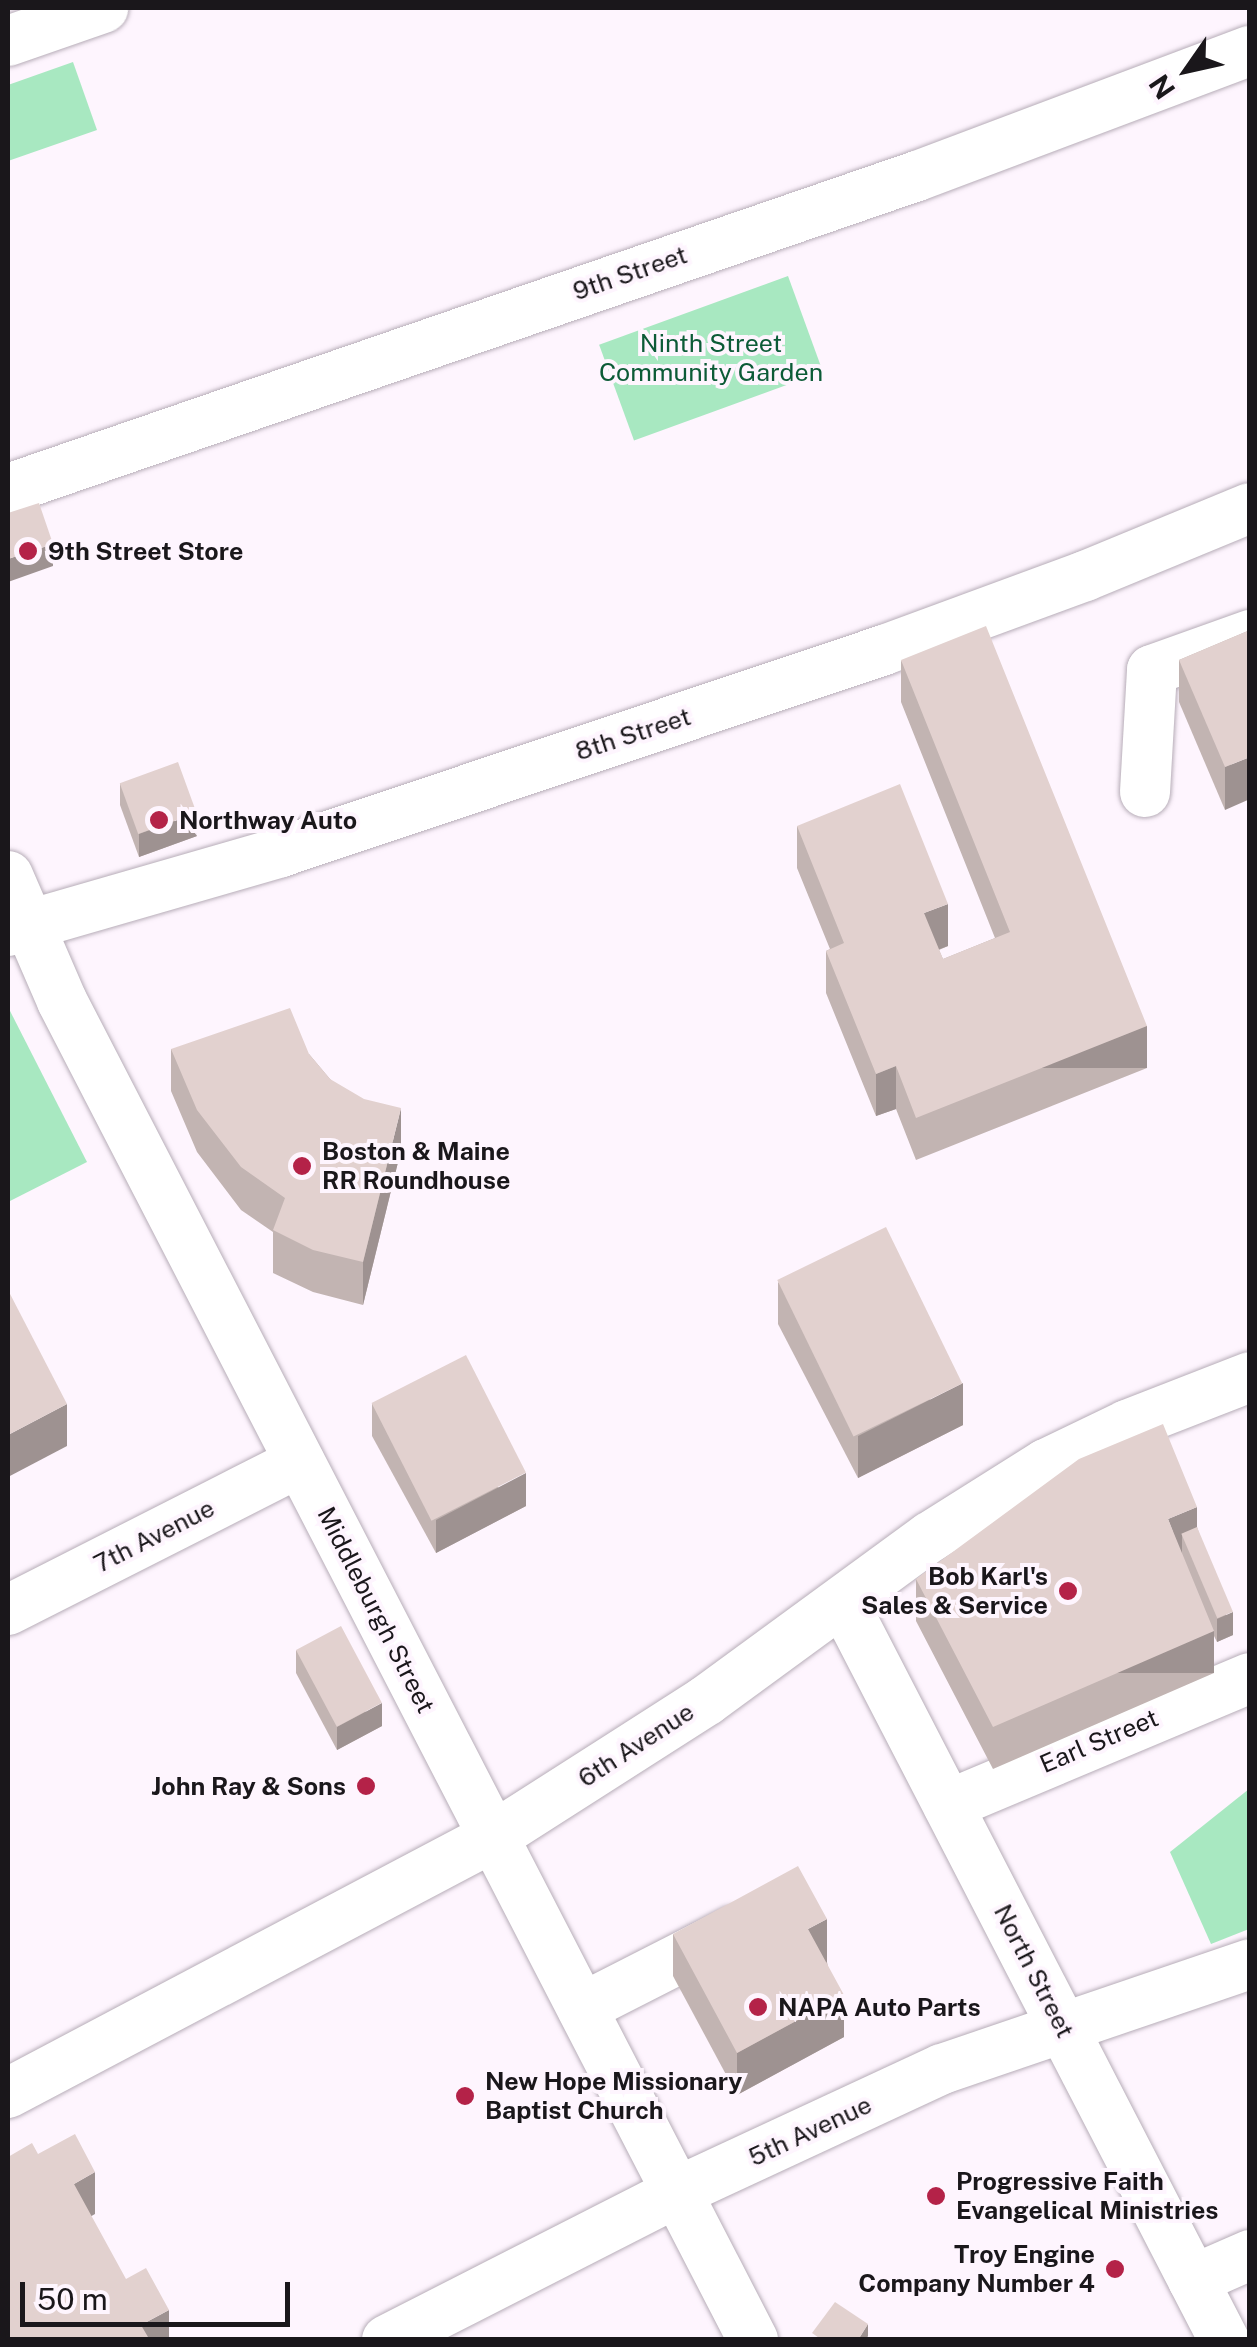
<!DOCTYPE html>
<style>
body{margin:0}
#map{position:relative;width:1257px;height:2347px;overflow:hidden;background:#fef5fe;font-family:"Public Sans",sans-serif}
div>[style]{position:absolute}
.green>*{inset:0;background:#a8e8c1;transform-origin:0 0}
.roads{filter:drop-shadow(0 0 2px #b7adb8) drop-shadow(0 0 2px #b7adb8)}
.minor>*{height:50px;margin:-25px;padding:0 25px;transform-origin:25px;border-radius:25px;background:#fff}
.wall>*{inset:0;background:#c2b4b2;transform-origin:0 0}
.shaded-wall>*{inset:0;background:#9e9291;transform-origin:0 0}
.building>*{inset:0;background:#e2d1cf;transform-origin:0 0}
.dots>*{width:28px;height:28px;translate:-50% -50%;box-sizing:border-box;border:5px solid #fef5fe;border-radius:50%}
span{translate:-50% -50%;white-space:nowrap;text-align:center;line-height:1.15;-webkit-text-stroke:8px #fef5fe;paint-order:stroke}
.street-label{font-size:25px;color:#1a171b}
.park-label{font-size:25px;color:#0c5b37}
.poi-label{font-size:25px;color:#1a171b;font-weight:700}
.left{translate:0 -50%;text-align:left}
.right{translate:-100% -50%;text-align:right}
.frame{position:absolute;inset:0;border:10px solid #1a171b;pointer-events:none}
.north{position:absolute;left:1137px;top:20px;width:100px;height:100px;-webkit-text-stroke:8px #fef5fe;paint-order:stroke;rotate:236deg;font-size:28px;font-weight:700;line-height:40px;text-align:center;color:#1a171b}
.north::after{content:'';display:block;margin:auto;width:35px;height:45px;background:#1a171b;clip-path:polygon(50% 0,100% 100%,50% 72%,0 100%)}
.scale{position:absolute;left:20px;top:2282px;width:270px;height:45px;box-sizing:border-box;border:5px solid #1a171b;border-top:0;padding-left:12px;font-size:30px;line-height:35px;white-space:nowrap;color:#1a171b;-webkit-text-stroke:8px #fef5fe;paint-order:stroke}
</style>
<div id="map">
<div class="green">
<div style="clip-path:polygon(73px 62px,97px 130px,8px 161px,8px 85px)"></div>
<div style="left:788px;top:276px;width:102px;height:201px;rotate:70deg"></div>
<div style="clip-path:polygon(8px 1007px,87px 1162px,8px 1202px)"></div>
<div style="clip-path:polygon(1249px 1789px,1249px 1929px,1211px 1944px,1170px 1852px)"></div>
</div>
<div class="roads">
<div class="minor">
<div style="left:8px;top:41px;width:101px;rotate:-19.2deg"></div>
<div style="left:8px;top:489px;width:961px;rotate:-19deg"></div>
<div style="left:917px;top:176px;width:356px;rotate:-20.6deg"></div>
<div style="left:1145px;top:792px;width:122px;rotate:-86.7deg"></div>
<div style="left:1152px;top:670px;width:104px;rotate:-19.7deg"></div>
<div style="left:8px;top:876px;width:136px;rotate:66.6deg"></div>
<div style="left:62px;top:1001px;width:1507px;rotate:62.7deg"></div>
<div style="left:8px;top:931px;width:284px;rotate:-16.1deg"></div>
<div style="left:281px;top:852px;width:636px;rotate:-18.52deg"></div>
<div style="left:884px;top:650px;width:214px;rotate:-20.2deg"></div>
<div style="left:1085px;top:576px;width:178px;rotate:-22.4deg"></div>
<div style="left:843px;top:1602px;width:831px;rotate:62.69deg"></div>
<div style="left:8px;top:1610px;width:327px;rotate:-26.9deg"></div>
<div style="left:948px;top:1805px;width:328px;rotate:-22.8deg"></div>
<div style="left:582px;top:2008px;width:169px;rotate:-27deg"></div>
<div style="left:8px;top:2093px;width:548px;rotate:-27.83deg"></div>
<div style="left:493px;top:1837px;width:254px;rotate:-32.6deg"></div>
<div style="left:707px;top:1700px;width:276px;rotate:-36.2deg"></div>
<div style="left:930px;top:1537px;width:137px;rotate:-32.2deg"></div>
<div style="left:1046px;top:1464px;width:90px;rotate:-25.7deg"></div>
<div style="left:1127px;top:1425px;width:132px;rotate:-21.3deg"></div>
<div style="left:1193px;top:2280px;width:62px;rotate:-23.7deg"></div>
<div style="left:387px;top:2340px;width:326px;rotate:-27deg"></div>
<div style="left:677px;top:2192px;width:292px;rotate:-24.9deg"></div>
<div style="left:942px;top:2069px;width:325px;rotate:-18.8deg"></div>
</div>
</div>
<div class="wall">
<div style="clip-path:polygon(1250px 630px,1225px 810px,1179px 702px,1179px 660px)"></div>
<div style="clip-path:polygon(901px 660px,1147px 1068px,916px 1160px,896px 1109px,876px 1116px,826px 993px,826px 951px,830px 949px,797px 868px,797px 826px,948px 946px,939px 950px,943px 959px,995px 938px,901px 702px)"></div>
<div style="clip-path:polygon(120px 783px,197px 836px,139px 857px,120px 805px)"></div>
<div style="left:1250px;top:854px;width:48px;height:2px;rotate:90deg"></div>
<div style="clip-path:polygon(171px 1049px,309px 1054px,330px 1079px,401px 1150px,363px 1305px,313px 1292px,273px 1273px,273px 1232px,241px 1210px,197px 1152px,171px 1091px)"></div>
<div style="clip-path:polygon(778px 1282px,963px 1425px,858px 1478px,778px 1324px)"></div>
<div style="clip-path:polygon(372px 1403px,526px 1506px,436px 1553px,372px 1436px)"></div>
<div style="clip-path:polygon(1197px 1527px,1233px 1635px,1217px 1642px,1214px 1636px,1214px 1673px,993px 1769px,916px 1621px,916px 1579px)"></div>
<div style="clip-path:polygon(296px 1650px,382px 1726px,337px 1750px,296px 1673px)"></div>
<div style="clip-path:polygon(673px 1934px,827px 1962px,844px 2037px,737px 2095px,673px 1976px)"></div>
</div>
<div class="shaded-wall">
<div style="clip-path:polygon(53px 544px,53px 566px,8px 582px,8px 559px)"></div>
<div style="clip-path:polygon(1250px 757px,1250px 799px,1225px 810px,1225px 767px)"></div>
<div style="clip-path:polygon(197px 813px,197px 836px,139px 857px,139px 834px)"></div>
<div style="clip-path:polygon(948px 904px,948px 946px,924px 955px,924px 913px)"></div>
<div style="left:1147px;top:1026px;width:42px;height:249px;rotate:90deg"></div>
<div style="clip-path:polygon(896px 1066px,896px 1109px,876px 1116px,876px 1074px)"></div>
<div style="clip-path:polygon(401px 1108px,401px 1150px,363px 1305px,363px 1262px)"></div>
<div style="clip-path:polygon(963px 1383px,963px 1425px,858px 1478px,858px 1436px)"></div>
<div style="clip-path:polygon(67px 1404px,67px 1446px,8px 1477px,8px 1435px)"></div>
<div style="clip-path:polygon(526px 1473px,526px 1506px,436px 1553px,436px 1520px)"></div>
<div style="clip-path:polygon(1197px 1507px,1197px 1550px,1182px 1534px,1182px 1556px,1168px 1519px)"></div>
<div style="clip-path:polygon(1233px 1612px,1233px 1635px,1217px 1642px,1217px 1619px)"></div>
<div style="left:1214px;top:1631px;width:42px;height:241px;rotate:90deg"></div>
<div style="clip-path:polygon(382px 1703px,382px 1726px,337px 1750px,337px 1727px)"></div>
<div style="clip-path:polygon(827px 1919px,827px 1962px,808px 1971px,808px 1929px)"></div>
<div style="clip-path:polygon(844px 1995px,844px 2037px,737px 2095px,737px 2053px)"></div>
<div style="clip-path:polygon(95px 2172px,95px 2214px,74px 2226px,74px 2184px)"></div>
<div style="clip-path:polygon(169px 2310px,169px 2340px,141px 2340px,141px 2325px)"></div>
<div style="clip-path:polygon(868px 2324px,868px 2336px,866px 2340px,858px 2340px)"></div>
</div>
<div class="building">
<div style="clip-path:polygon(39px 503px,53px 544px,8px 559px,8px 513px)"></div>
<div style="clip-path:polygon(986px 626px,1147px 1026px,916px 1118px,896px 1066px,876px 1074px,826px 951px,844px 943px,797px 826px,900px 784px,948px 904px,924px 913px,943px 959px,1010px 932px,901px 660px)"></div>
<div style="clip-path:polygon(1250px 630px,1250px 757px,1225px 767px,1179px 660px)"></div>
<div style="left:178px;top:762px;width:54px;height:62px;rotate:70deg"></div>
<div style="clip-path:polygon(290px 1008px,309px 1054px,330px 1079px,364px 1099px,401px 1108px,363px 1262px,313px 1250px,273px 1230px,285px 1198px,241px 1167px,197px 1110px,171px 1049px)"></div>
<div style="left:886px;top:1227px;width:174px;height:121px;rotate:64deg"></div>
<div style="clip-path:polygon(8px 1290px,67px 1404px,8px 1435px)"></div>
<div style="left:466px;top:1355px;width:132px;height:106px;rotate:63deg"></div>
<div style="clip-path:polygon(1163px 1424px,1197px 1507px,1168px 1519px,1214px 1631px,993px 1727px,916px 1579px,1079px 1459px)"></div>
<div style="left:1197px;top:1527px;width:92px;height:17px;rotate:67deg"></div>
<div style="left:341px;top:1626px;width:87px;height:51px;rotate:62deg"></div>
<div style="clip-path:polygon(798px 1866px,827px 1919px,808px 1929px,844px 1995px,737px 2053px,673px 1934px)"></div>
<div style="clip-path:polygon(75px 2134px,95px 2172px,74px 2184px,126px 2279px,146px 2268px,169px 2310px,141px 2325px,148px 2337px,144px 2340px,8px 2340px,8px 2157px,32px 2143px,38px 2154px)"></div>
<div style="clip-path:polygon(835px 2302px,868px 2324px,858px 2340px,822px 2340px,812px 2333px)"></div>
</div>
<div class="dots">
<div style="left:28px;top:551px;background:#b42248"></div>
<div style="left:159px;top:820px;background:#b42248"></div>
<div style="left:302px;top:1166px;background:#b42248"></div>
<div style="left:1068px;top:1591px;background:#b42248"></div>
<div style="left:366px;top:1786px;background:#b42248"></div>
<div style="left:758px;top:2007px;background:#b42248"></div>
<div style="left:465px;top:2096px;background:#b42248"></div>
<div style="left:936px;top:2196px;background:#b42248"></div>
<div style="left:1115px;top:2269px;background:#b42248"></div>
</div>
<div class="street-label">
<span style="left:630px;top:273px;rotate:-19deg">9th Street</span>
<span style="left:633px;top:734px;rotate:-18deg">8th Street</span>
<span style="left:154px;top:1536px;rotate:-27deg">7th Avenue</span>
<span style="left:376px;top:1610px;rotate:63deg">Middleburgh Street</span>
<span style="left:1099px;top:1741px;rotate:-23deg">Earl Street</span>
<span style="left:636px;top:1745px;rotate:-33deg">6th Avenue</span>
<span style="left:1034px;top:1971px;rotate:63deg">North Street</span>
<span style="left:810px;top:2131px;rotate:-25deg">5th Avenue</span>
</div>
<div class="park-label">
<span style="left:711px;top:358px">Ninth Street<br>Community Garden</span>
</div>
<div class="poi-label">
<span class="left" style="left:48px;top:551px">9th Street Store</span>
<span class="left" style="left:179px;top:820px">Northway Auto</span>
<span class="left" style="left:322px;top:1166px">Boston &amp; Maine<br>RR Roundhouse</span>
<span class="right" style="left:1048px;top:1591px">Bob Karl's<br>Sales &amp; Service</span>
<span class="right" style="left:346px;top:1786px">John Ray &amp; Sons</span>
<span class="left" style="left:778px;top:2007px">NAPA Auto Parts</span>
<span class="left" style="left:485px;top:2096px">New Hope Missionary<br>Baptist Church</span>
<span class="left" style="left:956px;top:2196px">Progressive Faith<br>Evangelical Ministries</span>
<span class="right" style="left:1095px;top:2269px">Troy Engine<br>Company Number 4</span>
</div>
<div class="frame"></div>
<div class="north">N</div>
<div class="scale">50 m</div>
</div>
